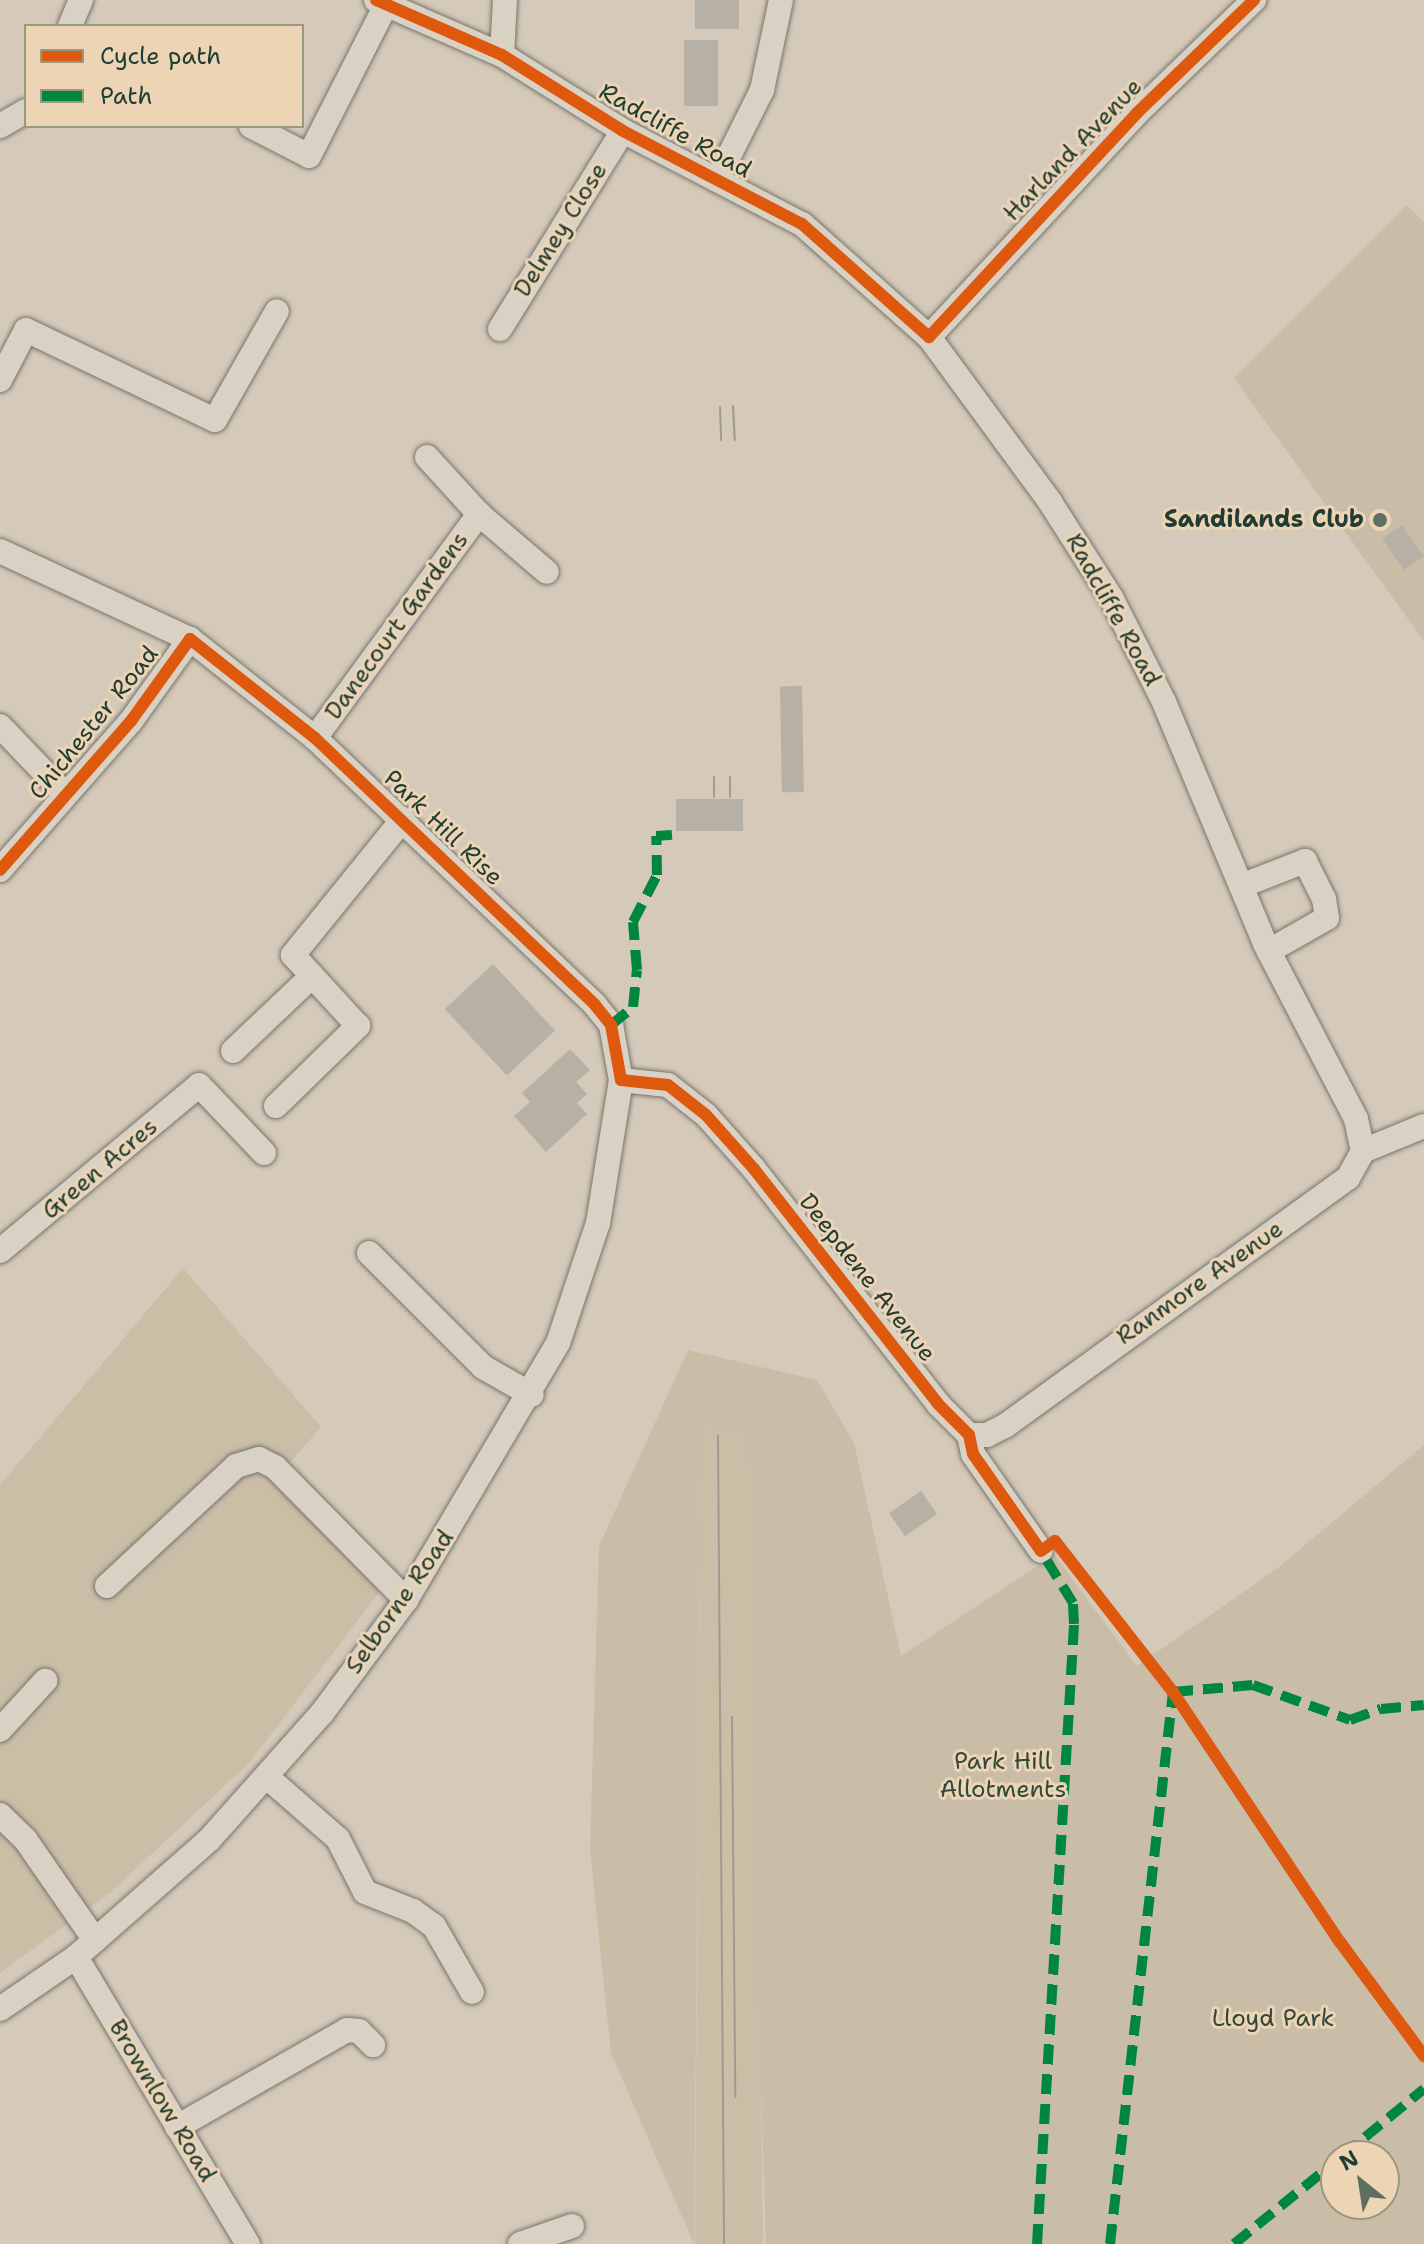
<!DOCTYPE html>
<style>
body{margin:0}
#map{position:relative;width:1424px;height:2244px;overflow:hidden;background:#d5c9b9;font-family:"Shantell Sans",sans-serif}
div>[style]{position:absolute}
.built>*{inset:0;background:#cbbea7}
.green>*{inset:0;background:#c9bda7}
.building>*{inset:0;background:#b7b0a4;transform-origin:0 0}
.roads{filter:drop-shadow(0 0 2px #76766e) drop-shadow(0 0 2px #76766e)}
.minor>*{height:24px;margin:-12px;padding:0 12px;transform-origin:12px;border-radius:12px;background:#dad1c5}
.tram>*{height:2px;margin:-1px;padding:0 1px;transform-origin:1px;border-radius:1px;background:#9d9a90}
.quiet>*{height:10px;margin-top:-5px;transform-origin:0;background:repeating-linear-gradient(90deg,#00873e 0 20px,transparent 0 30px)}
.cycleway>*{height:12px;margin:-6px;padding:0 6px;transform-origin:6px;border-radius:6px;background:#de580e}
.dots>*{width:22px;height:22px;translate:-50% -50%;box-sizing:border-box;border:4px solid #edd4b5;border-radius:50%}
span{translate:-50% -50%;white-space:nowrap;text-align:center;line-height:1.15;-webkit-text-stroke:6px #edd4b5;paint-order:stroke}
.street-label{font-size:24px;color:#1f3d34}
.poi-label{font-size:24px;color:#1f3d34;font-weight:700}
.right{translate:-100% -50%;text-align:right}
.park-label{font-size:24px;color:#2f493e}
.legend{position:absolute;left:24px;top:24px;width:280px;height:104px;box-sizing:border-box;background:#edd4b5;border:2px solid #9b9881;margin:0;padding:10px 14px;list-style:none;font-size:24px;color:#1f3d34}
.legend li{display:flex;align-items:center;gap:16px;height:40px}
.legend b{width:40px;border:2px solid #9b9881}
.north{position:absolute;left:1320px;top:2140px;width:80px;height:80px;box-sizing:border-box;background:#edd4b5;border:2px solid #9b9881;border-radius:50%;rotate:330deg;font-size:22px;font-weight:700;line-height:32px;text-align:center;color:#1f3d34}
.north::after{content:'';display:block;margin:auto;width:28px;height:36px;background:#5f6e63;clip-path:polygon(50% 0,100% 100%,50% 72%,0 100%)}
</style>
<div id="map">
<div class="built">
<div style="clip-path:polygon(183px 1268px,321px 1427px,288px 1465px,395px 1571px,250px 1762px,111px 1892px,0 1973px,0 1485px)"></div>
<div style="clip-path:polygon(701px 1426px,745px 1431px,753px 1516px,763px 2244px,695px 2244px)"></div>
</div>
<div class="green">
<div style="clip-path:polygon(1407px 205px,1424px 222px,1424px 641px,1234px 378px)"></div>
<div style="clip-path:polygon(evenodd,688px 1350px,817px 1380px,854px 1443px,901px 1656px,1054px 1555px,1137px 1666px,1279px 1567px,1424px 1445px,1424px 2244px,766px 2244px,755px 1894px,753px 1516px,745px 1431px,701px 1426px,694px 2244px,611px 2053px,590px 1850px,599px 1546px,688px 1350px,1336px 2156px,1384px 2156px,1384px 2204px,1336px 2204px,1336px 2156px)"></div>
</div>
<div class="building">
<div style="left:695px;top:0;width:44px;height:29px"></div>
<div style="left:684px;top:40px;width:34px;height:66px"></div>
<div style="left:1402px;top:525px;width:38px;height:24px;rotate:55deg"></div>
<div style="left:802px;top:686px;width:106px;height:22px;rotate:89deg"></div>
<div style="left:743px;top:799px;width:32px;height:67px;rotate:90deg"></div>
<div style="left:493px;top:964px;width:91px;height:66px;rotate:47deg"></div>
<div style="clip-path:polygon(570px 1049px,590px 1070px,576px 1082px,587px 1094px,577px 1103px,587px 1114px,546px 1152px,514px 1116px,530px 1102px,522px 1093px)"></div>
<div style="left:921px;top:1491px;width:28px;height:39px;rotate:55deg"></div>
</div>
<div class="roads">
<div class="minor">
<div style="left:376px;top:0;width:137px;rotate:23.6deg"></div>
<div style="left:502px;top:55px;width:143px;rotate:32.1deg"></div>
<div style="left:623px;top:131px;width:202px;rotate:27.5deg"></div>
<div style="left:802px;top:224px;width:170px;rotate:41.7deg"></div>
<div style="left:929px;top:337px;width:205px;rotate:53.7deg"></div>
<div style="left:1050px;top:502px;width:115px;rotate:57.4deg"></div>
<div style="left:1112px;top:599px;width:115px;rotate:63.2deg"></div>
<div style="left:1164px;top:702px;width:262px;rotate:67.3deg"></div>
<div style="left:1265px;top:944px;width:197px;rotate:62.5deg"></div>
<div style="left:1356px;top:1119px;width:33px;rotate:78deg"></div>
<div style="left:70px;top:26px;width:28px;rotate:-67deg"></div>
<div style="left:502px;top:55px;width:55px;rotate:-86.9deg"></div>
<div style="left:0;top:126px;width:30px;rotate:-30deg"></div>
<div style="left:251px;top:126px;width:65px;rotate:27.3deg"></div>
<div style="left:309px;top:156px;width:169px;rotate:-63deg"></div>
<div style="left:717px;top:180px;width:101px;rotate:-63.4deg"></div>
<div style="left:762px;top:90px;width:92px;rotate:-78.1deg"></div>
<div style="left:500px;top:329px;width:233px;rotate:-58.2deg"></div>
<div style="left:929px;top:337px;width:306px;rotate:-47.1deg"></div>
<div style="left:1137px;top:113px;width:163px;rotate:-44deg"></div>
<div style="left:0;top:380px;width:56px;rotate:-62.5deg"></div>
<div style="left:26px;top:330px;width:209px;rotate:25.5deg"></div>
<div style="left:215px;top:420px;width:125px;rotate:-60.4deg"></div>
<div style="left:427px;top:457px;width:77px;rotate:47.6deg"></div>
<div style="left:479px;top:514px;width:89px;rotate:40.5deg"></div>
<div style="left:0;top:551px;width:209px;rotate:24.9deg"></div>
<div style="left:190px;top:639px;width:159px;rotate:38.4deg"></div>
<div style="left:315px;top:738px;width:387px;rotate:43.6deg"></div>
<div style="left:595px;top:1005px;width:26px;rotate:51deg"></div>
<div style="left:611px;top:1025px;width:56px;rotate:79.7deg"></div>
<div style="left:621px;top:1080px;width:145px;rotate:99.1deg"></div>
<div style="left:598px;top:1223px;width:126px;rotate:108.4deg"></div>
<div style="left:558px;top:1343px;width:299px;rotate:120.6deg"></div>
<div style="left:406px;top:1600px;width:141px;rotate:126.6deg"></div>
<div style="left:322px;top:1713px;width:170px;rotate:131.7deg"></div>
<div style="left:209px;top:1840px;width:177px;rotate:138.7deg"></div>
<div style="left:76px;top:1957px;width:92px;rotate:145.6deg"></div>
<div style="left:0;top:726px;width:94px;rotate:46.3deg"></div>
<div style="left:315px;top:738px;width:278px;rotate:-53.8deg"></div>
<div style="left:0;top:870px;width:198px;rotate:-48.7deg"></div>
<div style="left:131px;top:721px;width:101px;rotate:-54.3deg"></div>
<div style="left:1241px;top:886px;width:69px;rotate:-21.3deg"></div>
<div style="left:1305px;top:861px;width:42px;rotate:63.4deg"></div>
<div style="left:1324px;top:899px;width:19px;rotate:81deg"></div>
<div style="left:1327px;top:918px;width:67px;rotate:150.4deg"></div>
<div style="left:233px;top:1051px;width:109px;rotate:-43.5deg"></div>
<div style="left:621px;top:1080px;width:47px;rotate:6.1deg"></div>
<div style="left:668px;top:1085px;width:48px;rotate:38.3deg"></div>
<div style="left:706px;top:1115px;width:72px;rotate:48.4deg"></div>
<div style="left:754px;top:1169px;width:298px;rotate:51.9deg"></div>
<div style="left:938px;top:1404px;width:44px;rotate:45deg"></div>
<div style="left:969px;top:1435px;width:19px;rotate:78deg"></div>
<div style="left:973px;top:1454px;width:118px;rotate:55deg"></div>
<div style="left:276px;top:1106px;width:115px;rotate:-44.3deg"></div>
<div style="left:358px;top:1026px;width:96px;rotate:-132.5deg"></div>
<div style="left:293px;top:955px;width:175px;rotate:-51deg"></div>
<div style="left:0;top:1251px;width:259px;rotate:-39.8deg"></div>
<div style="left:199px;top:1085px;width:94px;rotate:46.3deg"></div>
<div style="left:369px;top:1253px;width:161px;rotate:45deg"></div>
<div style="left:483px;top:1367px;width:56px;rotate:29.7deg"></div>
<div style="left:969px;top:1435px;width:18px"></div>
<div style="left:987px;top:1435px;width:20px;rotate:-27deg"></div>
<div style="left:1005px;top:1426px;width:423px;rotate:-35.9deg"></div>
<div style="left:1348px;top:1178px;width:31px;rotate:-61deg"></div>
<div style="left:1363px;top:1151px;width:66px;rotate:-22.3deg"></div>
<div style="left:107px;top:1586px;width:176px;rotate:-42.9deg"></div>
<div style="left:236px;top:1466px;width:24px;rotate:-17deg"></div>
<div style="left:259px;top:1459px;width:18px;rotate:27deg"></div>
<div style="left:275px;top:1467px;width:187px;rotate:45.4deg"></div>
<div style="left:0;top:1730px;width:67px;rotate:-47.4deg"></div>
<div style="left:267px;top:1777px;width:94px;rotate:41.1deg"></div>
<div style="left:338px;top:1839px;width:59px;rotate:63deg"></div>
<div style="left:365px;top:1892px;width:52px;rotate:21.6deg"></div>
<div style="left:413px;top:1911px;width:26px;rotate:36deg"></div>
<div style="left:434px;top:1926px;width:76px;rotate:60.1deg"></div>
<div style="left:0;top:1815px;width:35px;rotate:44deg"></div>
<div style="left:25px;top:1839px;width:123px;rotate:55.3deg"></div>
<div style="left:76px;top:1957px;width:335px;rotate:59.1deg"></div>
<div style="left:177px;top:2127px;width:196px;rotate:-29.7deg"></div>
<div style="left:347px;top:2030px;width:12px;rotate:5deg"></div>
<div style="left:359px;top:2031px;width:20px;rotate:45deg"></div>
<div style="left:520px;top:2244px;width:55px;rotate:-19.1deg"></div>
</div>
</div>
<div class="tram">
<div style="left:733px;top:406px;width:34px;rotate:87deg"></div>
<div style="left:720px;top:407px;width:33px;rotate:88deg"></div>
<div style="left:714px;top:797px;width:20px;rotate:-90deg"></div>
<div style="left:730px;top:797px;width:20px;rotate:-90deg"></div>
<div style="left:718px;top:1436px;width:808px;rotate:89.57deg"></div>
<div style="left:732px;top:1717px;width:380px;rotate:89.5deg"></div>
</div>
<div class="quiet">
<div style="left:611px;top:1025px;width:28px;rotate:-39deg"></div>
<div style="left:633px;top:1007px;width:37px;rotate:-84deg"></div>
<div style="left:637px;top:970px;width:48px;rotate:-94.8deg"></div>
<div style="left:633px;top:922px;width:53px;rotate:-62.9deg"></div>
<div style="left:657px;top:875px;width:39px;rotate:-91deg"></div>
<div style="left:656px;top:836px;width:16px;rotate:-4deg"></div>
<div style="left:1342px;top:2156px;width:106px;rotate:-39.3deg"></div>
<div style="left:1037px;top:2244px;width:621px;rotate:-86.58deg"></div>
<div style="left:1074px;top:1624px;width:21px;rotate:-93deg"></div>
<div style="left:1073px;top:1603px;width:61px;rotate:-121.6deg"></div>
<div style="left:1110px;top:2244px;width:556px;rotate:-83.49deg"></div>
<div style="left:1173px;top:1692px;width:80px;rotate:-5deg"></div>
<div style="left:1253px;top:1685px;width:103px;rotate:19.8deg"></div>
<div style="left:1350px;top:1720px;width:33px;rotate:-20deg"></div>
<div style="left:1381px;top:1709px;width:43px;rotate:-5.3deg"></div>
<div style="left:1234px;top:2244px;width:132px;rotate:-39.1deg"></div>
</div>
<div class="cycleway">
<div style="left:376px;top:0;width:137px;rotate:23.6deg"></div>
<div style="left:502px;top:55px;width:143px;rotate:32.1deg"></div>
<div style="left:623px;top:131px;width:202px;rotate:27.5deg"></div>
<div style="left:802px;top:224px;width:170px;rotate:41.7deg"></div>
<div style="left:929px;top:337px;width:306px;rotate:-47.1deg"></div>
<div style="left:1137px;top:113px;width:163px;rotate:-44deg"></div>
<div style="left:0;top:870px;width:198px;rotate:-48.7deg"></div>
<div style="left:131px;top:721px;width:101px;rotate:-54.3deg"></div>
<div style="left:190px;top:639px;width:159px;rotate:38.4deg"></div>
<div style="left:315px;top:738px;width:387px;rotate:43.6deg"></div>
<div style="left:595px;top:1005px;width:26px;rotate:51deg"></div>
<div style="left:611px;top:1025px;width:56px;rotate:79.7deg"></div>
<div style="left:621px;top:1080px;width:47px;rotate:6.1deg"></div>
<div style="left:668px;top:1085px;width:48px;rotate:38.3deg"></div>
<div style="left:706px;top:1115px;width:72px;rotate:48.4deg"></div>
<div style="left:754px;top:1169px;width:298px;rotate:51.9deg"></div>
<div style="left:938px;top:1404px;width:44px;rotate:45deg"></div>
<div style="left:969px;top:1435px;width:19px;rotate:78deg"></div>
<div style="left:973px;top:1454px;width:118px;rotate:55deg"></div>
<div style="left:1041px;top:1551px;width:17px;rotate:-36deg"></div>
<div style="left:1055px;top:1541px;width:192px;rotate:52deg"></div>
<div style="left:1173px;top:1692px;width:301px;rotate:56.3deg"></div>
<div style="left:1340px;top:1942px;width:142px;rotate:53.6deg"></div>
</div>
<div class="dots">
<div style="left:1380px;top:520px;background:#5f6e63"></div>
</div>
<div class="street-label">
<span style="left:675px;top:131px;rotate:29deg">Radcliffe Road</span>
<span style="left:1073px;top:150px;rotate:-46deg">Harland Avenue</span>
<span style="left:561px;top:230px;rotate:-58deg">Delmey Close</span>
<span style="left:1113px;top:610px;rotate:61deg">Radcliffe Road</span>
<span style="left:397px;top:626px;rotate:-54deg">Danecourt Gardens</span>
<span style="left:94px;top:723px;rotate:-51deg">Chichester Road</span>
<span style="left:443px;top:828px;rotate:44deg">Park Hill Rise</span>
<span style="left:100px;top:1169px;rotate:-40deg">Green Acres</span>
<span style="left:867px;top:1278px;rotate:52deg">Deepdene Avenue</span>
<span style="left:1200px;top:1283px;rotate:-35deg">Ranmore Avenue</span>
<span style="left:400px;top:1602px;rotate:-55deg">Selborne Road</span>
<span style="left:162px;top:2101px;rotate:59deg">Brownlow Road</span>
</div>
<div class="poi-label">
<span class="right" style="left:1364px;top:520px">Sandilands Club</span>
</div>
<div class="park-label">
<span style="left:1003px;top:1776px">Park Hill<br>Allotments</span>
<span style="left:1273px;top:2019px">Lloyd Park</span>
</div>
<ul class="legend">
<li><b style="height:10px;background:#de580e"></b>Cycle path</li>
<li><b style="height:10px;background:#00873e"></b>Path</li>
</ul>
<div class="north">N</div>
</div>
